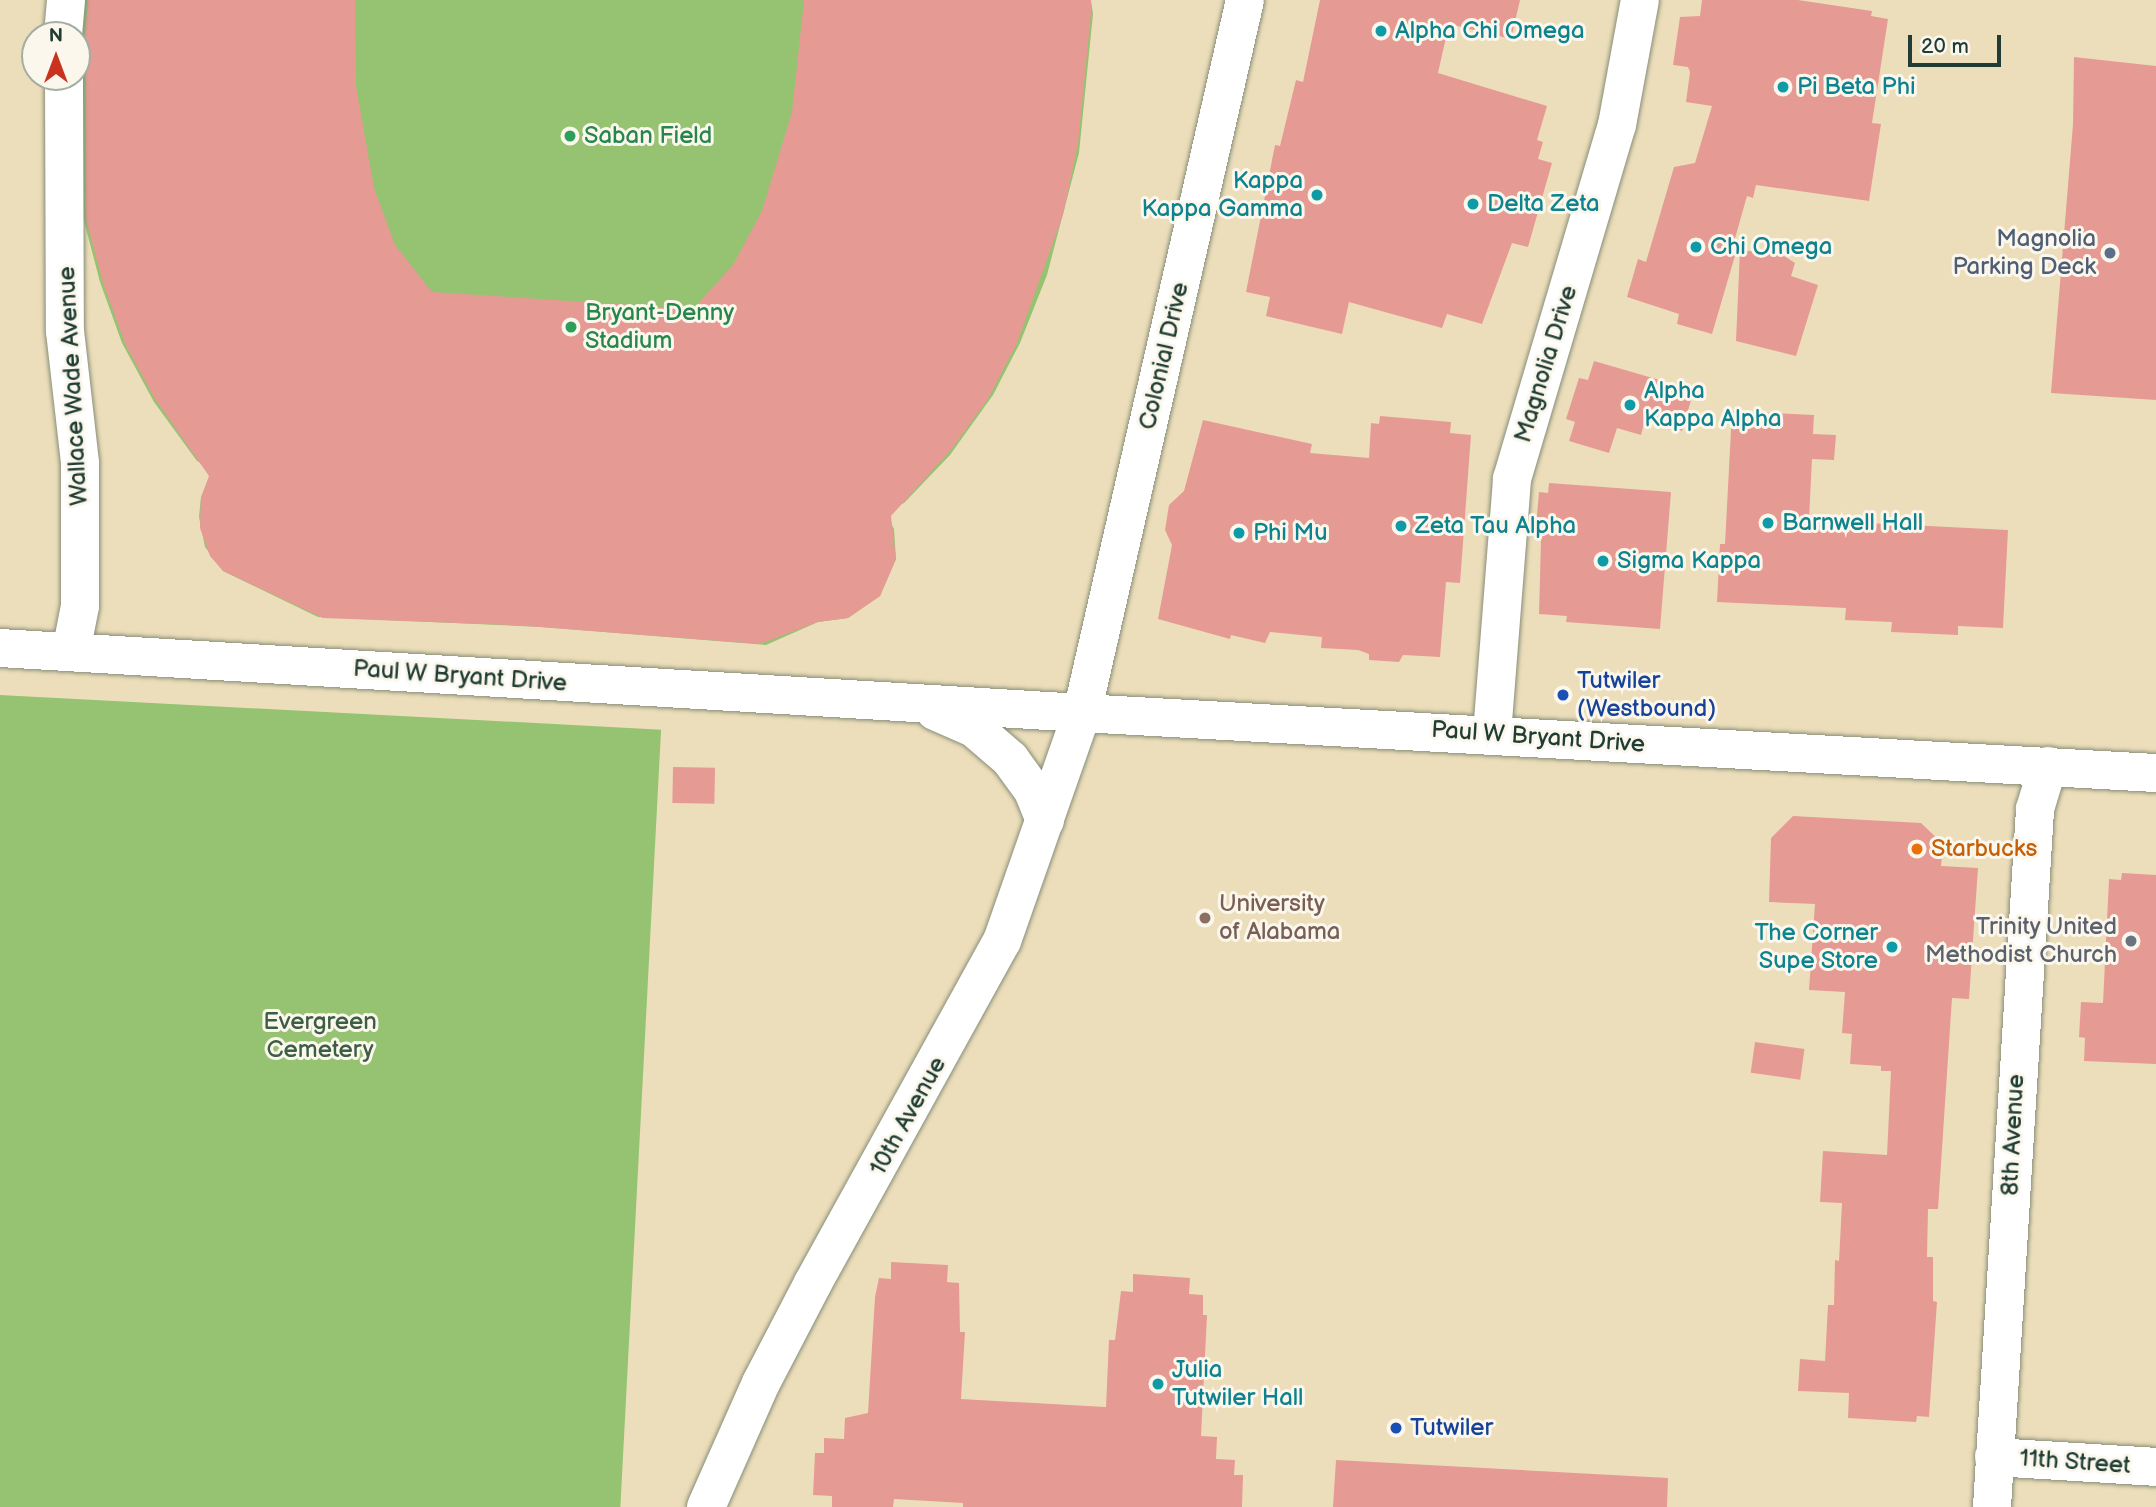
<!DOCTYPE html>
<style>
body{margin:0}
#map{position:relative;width:2156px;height:1507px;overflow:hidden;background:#eddebb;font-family:"Balsamiq Sans",sans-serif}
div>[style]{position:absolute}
.green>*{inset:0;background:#95c372;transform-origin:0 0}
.building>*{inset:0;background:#e59b94;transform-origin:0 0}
.roads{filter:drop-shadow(0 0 2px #868e78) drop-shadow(0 0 2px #868e78)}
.minor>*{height:38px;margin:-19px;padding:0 19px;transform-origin:19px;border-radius:19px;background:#fff}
.major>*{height:38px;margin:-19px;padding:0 19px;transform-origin:19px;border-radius:19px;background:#fff}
.dots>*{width:19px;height:19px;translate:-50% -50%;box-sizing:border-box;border:4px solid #fbf7ec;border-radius:50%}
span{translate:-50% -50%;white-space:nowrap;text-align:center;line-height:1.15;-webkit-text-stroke:6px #fbf7ec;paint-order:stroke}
.culture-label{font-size:24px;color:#0d838f}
.left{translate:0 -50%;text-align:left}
.right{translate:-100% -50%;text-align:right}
.leisure-label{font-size:24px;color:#27864d}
.service-label{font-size:24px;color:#4e5e75}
.street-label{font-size:24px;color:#1f3d34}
.transit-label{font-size:24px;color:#164399}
.food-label{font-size:24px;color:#c56008}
.education-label{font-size:24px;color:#785e54}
.worship-label{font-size:24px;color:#5b616d}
.park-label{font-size:24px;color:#3c5e44}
.north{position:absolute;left:21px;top:21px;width:70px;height:70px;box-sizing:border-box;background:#fbf7ec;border:2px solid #a3ada2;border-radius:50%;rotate:0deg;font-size:19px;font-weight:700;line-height:28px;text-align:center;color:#1f3d34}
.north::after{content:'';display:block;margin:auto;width:24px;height:32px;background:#c8321e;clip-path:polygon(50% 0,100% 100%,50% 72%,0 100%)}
.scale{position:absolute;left:1908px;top:35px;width:93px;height:32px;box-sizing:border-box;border:4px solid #1f3d34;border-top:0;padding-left:9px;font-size:21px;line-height:24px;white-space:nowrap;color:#1f3d34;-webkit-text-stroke:5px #fbf7ec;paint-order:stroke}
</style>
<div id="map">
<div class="green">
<div style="clip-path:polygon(68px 0,1091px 0,1093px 14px,1079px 153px,1047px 275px,1020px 343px,993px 395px,950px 455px,904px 503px,885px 511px,894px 529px,896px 559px,880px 596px,848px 618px,818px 622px,766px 645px,542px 627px,318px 617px,223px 571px,205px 547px,199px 517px,201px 497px,215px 471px,197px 461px,154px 402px,122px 343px,100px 282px,83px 217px,75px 159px,77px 35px)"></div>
<div style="left:0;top:695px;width:662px;height:812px;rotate:3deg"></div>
</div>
<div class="building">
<div style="clip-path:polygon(88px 0,355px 0,356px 86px,374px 188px,395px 245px,432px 292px,693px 309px,733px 265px,762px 211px,792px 112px,804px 0,1091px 0,1091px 14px,1078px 144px,1063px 215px,1017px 343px,988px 399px,951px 450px,891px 516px,896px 559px,880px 596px,848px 618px,818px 622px,760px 644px,513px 625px,323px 618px,223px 571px,210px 556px,200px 528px,201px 497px,209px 476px,155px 399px,126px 346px,103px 283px,86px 219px,86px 77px,77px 51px,85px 37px)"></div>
<div style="clip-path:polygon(1320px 0,1520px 0,1511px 39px,1449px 24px,1438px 73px,1547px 106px,1537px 140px,1543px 142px,1538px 159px,1552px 163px,1528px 247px,1512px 243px,1482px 324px,1447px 314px,1442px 328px,1349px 302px,1342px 334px,1266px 316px,1270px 297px,1246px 292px,1275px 145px,1280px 146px,1296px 80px,1303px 82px)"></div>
<div style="clip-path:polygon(1702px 0,1798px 0,1872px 11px,1871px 16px,1888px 19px,1872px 123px,1881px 124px,1869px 201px,1756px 185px,1753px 198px,1747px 196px,1732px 249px,1737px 249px,1712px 334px,1677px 324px,1679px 314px,1627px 297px,1638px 259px,1646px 262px,1674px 167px,1695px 163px,1712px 106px,1686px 102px,1690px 72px,1688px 67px,1673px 65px,1680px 17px,1700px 16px)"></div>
<div style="clip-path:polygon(2074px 57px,2156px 66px,2156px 400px,2051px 393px,2073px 124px)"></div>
<div style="clip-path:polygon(1740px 250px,1781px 254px,1795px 263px,1791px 276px,1818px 285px,1796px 356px,1736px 341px)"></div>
<div style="clip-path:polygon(1594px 361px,1694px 390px,1682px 431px,1645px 420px,1641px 435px,1617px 428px,1609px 453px,1569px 441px,1575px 422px,1566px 419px,1579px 378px,1588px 380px)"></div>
<div style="clip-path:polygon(1732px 411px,1814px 415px,1813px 434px,1836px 435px,1834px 460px,1812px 459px,1809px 520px,2008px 530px,2003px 628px,1958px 626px,1958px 635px,1891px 632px,1892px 622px,1845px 620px,1846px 608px,1717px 602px,1720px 544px,1725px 544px)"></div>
<div style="clip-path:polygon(1380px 416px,1451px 422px,1450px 433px,1471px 435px,1460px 583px,1446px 582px,1440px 657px,1403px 655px,1399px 662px,1369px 660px,1369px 654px,1358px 650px,1321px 648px,1322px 637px,1270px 632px,1265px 643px,1231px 635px,1230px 639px,1158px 619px,1172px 545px,1165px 530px,1169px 505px,1184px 491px,1203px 420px,1312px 444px,1310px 453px,1369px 458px,1371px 423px,1379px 424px)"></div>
<div style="clip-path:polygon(1549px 483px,1671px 492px,1660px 629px,1566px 622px,1567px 616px,1539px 614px,1541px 539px,1535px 538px,1539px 492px,1548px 493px)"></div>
<div style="left:673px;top:767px;width:42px;height:36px;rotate:1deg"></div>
<div style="clip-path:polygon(1793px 816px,1921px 823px,1943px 844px,1941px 866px,1978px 868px,1969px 999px,1952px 998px,1938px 1209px,1928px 1209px,1927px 1257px,1933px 1257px,1933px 1301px,1937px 1302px,1929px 1417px,1917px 1416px,1916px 1422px,1848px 1418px,1849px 1393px,1798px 1391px,1800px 1359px,1825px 1361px,1828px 1305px,1834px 1305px,1835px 1260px,1839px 1261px,1842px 1203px,1820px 1202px,1823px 1151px,1887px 1155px,1891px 1071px,1881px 1071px,1881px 1066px,1850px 1064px,1852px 1034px,1842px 1033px,1845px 992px,1809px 990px,1815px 904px,1769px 902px,1771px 838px)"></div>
<div style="clip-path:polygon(2122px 873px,2156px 875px,2156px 1064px,2084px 1061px,2085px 1038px,2079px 1037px,2081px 1002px,2103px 1003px,2109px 879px,2121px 880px)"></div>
<div style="left:1755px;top:1042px;width:50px;height:31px;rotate:8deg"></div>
<div style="clip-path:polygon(891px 1262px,948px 1265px,947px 1282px,959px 1283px,960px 1332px,965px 1332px,961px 1399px,1106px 1407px,1109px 1340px,1115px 1340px,1121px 1291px,1133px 1292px,1133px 1274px,1190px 1278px,1189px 1294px,1203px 1295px,1203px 1315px,1207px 1315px,1201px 1436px,1217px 1437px,1216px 1459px,1235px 1460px,1234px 1475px,1243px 1475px,1242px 1507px,963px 1507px,963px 1503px,894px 1499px,893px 1507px,832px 1507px,832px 1496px,813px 1495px,815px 1453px,824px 1453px,824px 1438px,844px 1439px,845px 1418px,868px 1413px,875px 1297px,879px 1278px,891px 1279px)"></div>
<div style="clip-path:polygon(1336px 1460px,1668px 1478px,1667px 1507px,1333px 1507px)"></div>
</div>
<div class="roads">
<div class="minor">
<div style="left:63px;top:35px;width:35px;rotate:-85deg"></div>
<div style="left:64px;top:77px;width:254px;rotate:89.8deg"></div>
<div style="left:65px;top:331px;width:133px;rotate:83.5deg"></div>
<div style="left:80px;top:463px;width:143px;rotate:90deg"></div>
<div style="left:80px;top:606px;width:47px;rotate:101.1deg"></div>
<div style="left:0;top:648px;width:1084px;rotate:3.44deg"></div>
<div style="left:1082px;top:713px;width:731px;rotate:-77.12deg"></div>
<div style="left:935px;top:711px;width:43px;rotate:23.6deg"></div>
<div style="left:974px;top:728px;width:48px;rotate:40.7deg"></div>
<div style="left:1010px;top:759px;width:39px;rotate:54deg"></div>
<div style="left:1033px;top:791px;width:32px;rotate:68deg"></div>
<div style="left:1492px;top:734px;width:256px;rotate:-85.5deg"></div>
<div style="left:1512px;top:479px;width:369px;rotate:-73.5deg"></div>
<div style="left:1617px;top:125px;width:127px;rotate:-79.6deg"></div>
<div style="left:1994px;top:1457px;width:162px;rotate:3.5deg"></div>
<div style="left:1992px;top:1507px;width:699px;rotate:-86.47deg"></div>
<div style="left:2035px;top:809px;width:45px;rotate:-73.2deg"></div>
</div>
<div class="major">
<div style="left:706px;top:1507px;width:136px;rotate:-66.1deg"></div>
<div style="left:761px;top:1383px;width:113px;rotate:-62.5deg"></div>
<div style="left:813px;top:1283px;width:391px;rotate:-61.1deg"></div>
<div style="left:1002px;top:941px;width:242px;rotate:-70.7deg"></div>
<div style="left:1082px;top:713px;width:1076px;rotate:3.2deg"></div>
</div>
</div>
<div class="dots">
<div style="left:1381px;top:31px;background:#0f9aa8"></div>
<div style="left:1783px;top:87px;background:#0f9aa8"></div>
<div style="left:570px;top:136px;background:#2e9e5b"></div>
<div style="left:1317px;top:195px;background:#0f9aa8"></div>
<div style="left:1473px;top:204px;background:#0f9aa8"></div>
<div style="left:1696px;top:247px;background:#0f9aa8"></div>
<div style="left:2110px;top:253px;background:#5c6f8a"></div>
<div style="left:571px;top:327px;background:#2e9e5b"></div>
<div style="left:1630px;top:405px;background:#0f9aa8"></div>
<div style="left:1768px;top:523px;background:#0f9aa8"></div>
<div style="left:1401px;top:526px;background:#0f9aa8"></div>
<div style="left:1239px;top:533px;background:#0f9aa8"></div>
<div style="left:1603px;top:561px;background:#0f9aa8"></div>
<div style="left:1563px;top:695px;background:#1a4fb4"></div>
<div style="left:1917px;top:849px;background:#e8710a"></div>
<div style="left:1205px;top:918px;background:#8d6e63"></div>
<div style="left:2131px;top:941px;background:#6b7280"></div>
<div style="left:1892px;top:947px;background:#0f9aa8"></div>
<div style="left:1158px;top:1384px;background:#0f9aa8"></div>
<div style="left:1396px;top:1428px;background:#1a4fb4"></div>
</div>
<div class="culture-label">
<span class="left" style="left:1395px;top:31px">Alpha Chi Omega</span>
<span class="left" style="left:1797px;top:87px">Pi Beta Phi</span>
<span class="right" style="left:1303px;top:195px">Kappa<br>Kappa Gamma</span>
<span class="left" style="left:1487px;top:204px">Delta Zeta</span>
<span class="left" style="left:1710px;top:247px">Chi Omega</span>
<span class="left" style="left:1644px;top:405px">Alpha<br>Kappa Alpha</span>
<span class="left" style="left:1782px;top:523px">Barnwell Hall</span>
<span class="left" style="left:1415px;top:526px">Zeta Tau Alpha</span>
<span class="left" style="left:1253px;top:533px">Phi Mu</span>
<span class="left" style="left:1617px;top:561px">Sigma Kappa</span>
<span class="right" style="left:1878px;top:947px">The Corner<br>Supe Store</span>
<span class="left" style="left:1172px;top:1384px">Julia<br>Tutwiler Hall</span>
</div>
<div class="leisure-label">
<span class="left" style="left:584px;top:136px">Saban Field</span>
<span class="left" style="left:585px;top:327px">Bryant-Denny<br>Stadium</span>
</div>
<div class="service-label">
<span class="right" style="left:2096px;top:253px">Magnolia<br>Parking Deck</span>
</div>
<div class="street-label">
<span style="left:1164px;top:356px;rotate:-77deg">Colonial Drive</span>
<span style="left:1546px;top:364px;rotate:-73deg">Magnolia Drive</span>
<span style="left:73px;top:386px;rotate:-93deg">Wallace Wade Avenue</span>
<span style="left:460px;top:676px;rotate:4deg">Paul W Bryant Drive</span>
<span style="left:1538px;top:737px;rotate:4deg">Paul W Bryant Drive</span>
<span style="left:908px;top:1116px;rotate:-61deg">10th Avenue</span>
<span style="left:2013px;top:1135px;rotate:-87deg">8th Avenue</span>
<span style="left:2075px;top:1462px;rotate:4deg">11th Street</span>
</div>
<div class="transit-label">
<span class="left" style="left:1577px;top:695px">Tutwiler<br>(Westbound)</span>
<span class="left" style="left:1410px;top:1428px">Tutwiler</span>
</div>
<div class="food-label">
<span class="left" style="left:1931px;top:849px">Starbucks</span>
</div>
<div class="education-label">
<span class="left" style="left:1219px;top:918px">University<br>of Alabama</span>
</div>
<div class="worship-label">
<span class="right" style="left:2117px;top:941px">Trinity United<br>Methodist Church</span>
</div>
<div class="park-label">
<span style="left:320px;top:1036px">Evergreen<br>Cemetery</span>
</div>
<div class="north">N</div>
<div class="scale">20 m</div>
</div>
